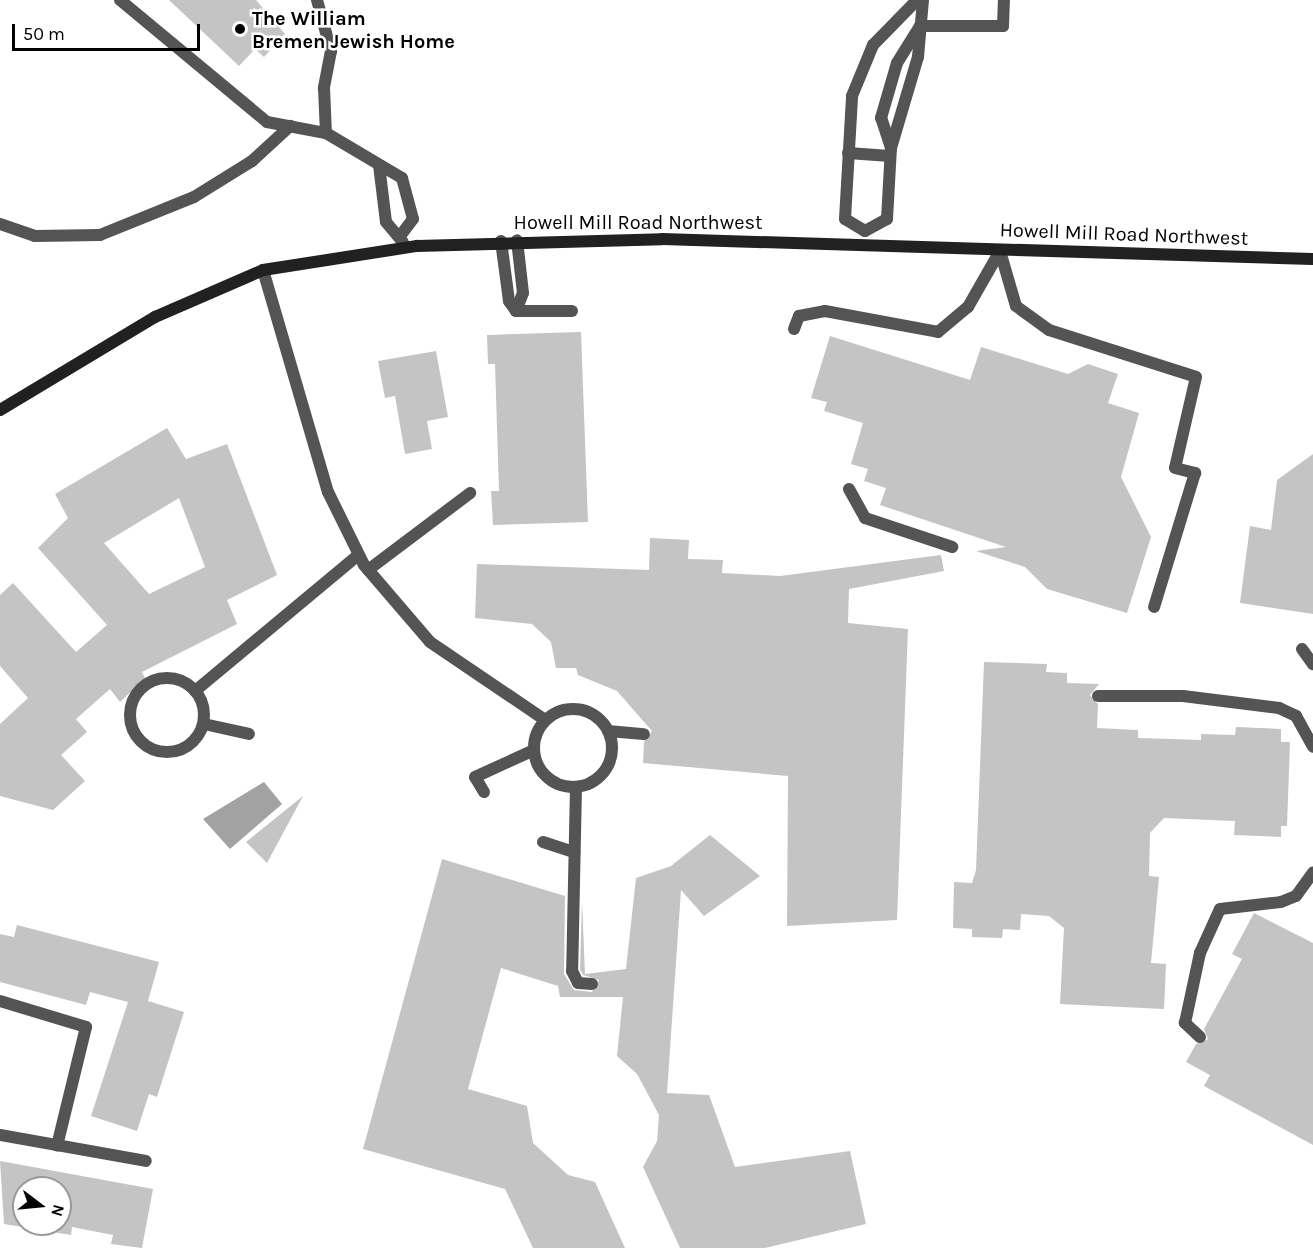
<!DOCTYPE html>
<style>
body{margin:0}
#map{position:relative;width:1313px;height:1248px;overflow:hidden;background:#fff;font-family:Karla,sans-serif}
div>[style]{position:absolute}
.water>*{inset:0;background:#a2a2a2}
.building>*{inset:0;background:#c4c4c4}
.service>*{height:12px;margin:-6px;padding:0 6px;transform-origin:6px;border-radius:6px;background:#545454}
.service>.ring{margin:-6px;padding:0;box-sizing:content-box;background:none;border:12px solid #545454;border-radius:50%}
.minor>*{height:12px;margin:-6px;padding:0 6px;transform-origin:6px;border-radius:6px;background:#545454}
.minor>.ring{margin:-6px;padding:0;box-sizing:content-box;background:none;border:12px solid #545454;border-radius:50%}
.secondary>*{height:12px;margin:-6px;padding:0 6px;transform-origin:6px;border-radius:6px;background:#212121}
.dots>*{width:16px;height:16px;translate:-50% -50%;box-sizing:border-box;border:3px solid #fff;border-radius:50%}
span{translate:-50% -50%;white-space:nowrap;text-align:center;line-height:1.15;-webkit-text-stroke:5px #fff;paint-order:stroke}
.poi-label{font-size:20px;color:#000;font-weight:700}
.left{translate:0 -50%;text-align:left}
.street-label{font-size:20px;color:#000}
.north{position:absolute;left:12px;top:1176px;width:60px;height:60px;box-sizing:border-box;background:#fff;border:2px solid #999;border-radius:50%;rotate:106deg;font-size:16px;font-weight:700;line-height:24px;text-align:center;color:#000}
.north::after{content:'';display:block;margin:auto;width:21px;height:27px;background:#000;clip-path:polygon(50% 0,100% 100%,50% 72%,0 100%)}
.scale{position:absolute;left:12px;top:24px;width:188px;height:27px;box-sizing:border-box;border:3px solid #000;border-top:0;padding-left:8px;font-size:18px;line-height:21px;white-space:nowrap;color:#000;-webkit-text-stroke:4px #fff;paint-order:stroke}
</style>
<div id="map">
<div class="water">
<div style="clip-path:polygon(264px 782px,282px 804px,230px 849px,203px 819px)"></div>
</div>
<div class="building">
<div style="clip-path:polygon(169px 0,256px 0,285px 34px,264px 57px,255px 49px,239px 66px)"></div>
<div style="clip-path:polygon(581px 332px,588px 522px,493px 525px,491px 491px,499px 491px,495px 364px,488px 364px,487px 335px)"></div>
<div style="clip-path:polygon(830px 336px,970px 380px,981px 347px,1068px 374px,1088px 364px,1118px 374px,1108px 403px,1139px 413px,1121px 477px,1151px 537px,1127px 613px,1047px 589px,1025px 567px,976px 551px,1006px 547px,880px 505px,886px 488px,864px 481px,868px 469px,851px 464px,863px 423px,824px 411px,827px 402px,811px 398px)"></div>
<div style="clip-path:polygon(436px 351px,448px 417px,427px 421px,432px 449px,405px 454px,395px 396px,385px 398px,378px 361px)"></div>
<div style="clip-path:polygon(evenodd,167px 428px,186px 459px,227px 444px,277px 575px,227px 600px,237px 624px,142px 672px,145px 678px,120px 702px,110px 689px,76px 719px,87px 732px,61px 755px,85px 781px,53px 810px,0 796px,0 724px,28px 698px,0 666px,0 595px,13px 583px,76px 652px,107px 625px,38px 548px,68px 518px,55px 494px,167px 428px,179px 498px,205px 567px,149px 594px,104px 543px,179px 498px)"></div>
<div style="clip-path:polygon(1313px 454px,1313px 614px,1240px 603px,1250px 526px,1271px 530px,1277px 480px)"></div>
<div style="clip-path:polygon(650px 538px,689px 540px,688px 559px,723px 560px,722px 573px,780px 576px,941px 555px,944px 571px,849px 589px,848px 623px,908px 629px,897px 920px,787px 926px,788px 776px,643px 763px,644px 742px,652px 731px,617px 691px,578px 675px,576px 668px,556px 668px,551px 642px,532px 624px,475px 618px,477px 564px,649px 570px)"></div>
<div style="clip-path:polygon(984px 662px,1047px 664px,1046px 672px,1067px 673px,1067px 683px,1099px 684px,1090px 695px,1098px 704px,1097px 728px,1138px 730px,1138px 738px,1201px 740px,1201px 734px,1235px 735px,1236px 727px,1281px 729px,1281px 742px,1290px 742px,1287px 826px,1281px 826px,1281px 837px,1234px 835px,1235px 821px,1164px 818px,1150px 833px,1149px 876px,1159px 877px,1151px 963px,1166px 964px,1164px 1009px,1060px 1004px,1064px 928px,1049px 916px,1021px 914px,1020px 930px,1003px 929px,1002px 938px,972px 937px,972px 929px,953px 928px,954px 882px,972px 883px,976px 870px)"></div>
<div style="clip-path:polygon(303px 796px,267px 863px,246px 842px)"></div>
<div style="clip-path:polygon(710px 835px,760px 876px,704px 916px,681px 890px,667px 1093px,709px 1095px,735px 1167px,850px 1151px,866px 1224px,765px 1248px,680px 1248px,643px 1167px,657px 1141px,659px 1115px,637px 1074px,617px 1056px,623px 997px,560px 997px,558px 986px,501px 968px,468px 1089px,527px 1106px,533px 1143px,568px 1175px,595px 1182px,625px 1248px,533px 1248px,505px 1189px,363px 1149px,442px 859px,565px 896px,564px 974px,574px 990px,592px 992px,599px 980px,583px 975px,580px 969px,582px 901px,585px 974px,626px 969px,636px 878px,671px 866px)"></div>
<div style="clip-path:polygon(1254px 913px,1313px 943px,1313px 1145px,1204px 1086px,1210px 1075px,1186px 1062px,1196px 1044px,1208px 1039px,1204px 1029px,1242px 959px,1232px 954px)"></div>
<div style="clip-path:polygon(17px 925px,159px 962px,148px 1001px,184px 1012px,157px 1097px,149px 1094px,137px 1131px,91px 1116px,128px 1002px,90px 992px,86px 1005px,0 982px,0 934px,14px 937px)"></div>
<div style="clip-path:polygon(evenodd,0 1161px,153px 1189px,142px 1248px,111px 1244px,113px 1235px,72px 1227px,71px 1235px,4px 1224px,0 1161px,24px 1188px,60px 1188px,60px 1224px,24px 1224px,24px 1188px)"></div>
</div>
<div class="service">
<div style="left:120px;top:0;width:191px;rotate:39.7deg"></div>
<div style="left:267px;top:122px;width:60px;rotate:10.6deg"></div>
<div style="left:326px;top:133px;width:88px;rotate:30.6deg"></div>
<div style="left:402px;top:178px;width:42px;rotate:75deg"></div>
<div style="left:413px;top:219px;width:20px;rotate:127deg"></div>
<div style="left:317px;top:0;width:53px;rotate:74.6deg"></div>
<div style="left:331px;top:51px;width:38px;rotate:101deg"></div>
<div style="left:324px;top:88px;width:45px;rotate:87.5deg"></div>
<div style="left:891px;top:148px;width:32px;rotate:-108deg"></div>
<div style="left:881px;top:118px;width:57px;rotate:-73.8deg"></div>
<div style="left:897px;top:63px;width:44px;rotate:-58.1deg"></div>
<div style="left:920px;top:26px;width:83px"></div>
<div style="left:1003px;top:26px;width:26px;rotate:-88deg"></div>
<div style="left:848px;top:153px;width:42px;rotate:4.1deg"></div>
<div style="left:379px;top:165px;width:57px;rotate:83deg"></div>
<div style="left:386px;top:222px;width:26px;rotate:50deg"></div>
<div style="left:0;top:224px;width:37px;rotate:19deg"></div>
<div style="left:35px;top:236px;width:65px;rotate:-0.9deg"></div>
<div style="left:100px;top:235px;width:101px;rotate:-22deg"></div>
<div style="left:194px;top:197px;width:68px;rotate:-31.8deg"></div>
<div style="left:252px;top:161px;width:52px;rotate:-42.6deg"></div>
<div style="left:865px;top:231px;width:23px;rotate:-149deg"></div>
<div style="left:845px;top:219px;width:123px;rotate:-86.7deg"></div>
<div style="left:852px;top:96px;width:55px;rotate:-67.6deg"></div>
<div style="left:873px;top:45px;width:63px;rotate:-45.6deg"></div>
<div style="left:865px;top:231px;width:25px;rotate:-29deg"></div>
<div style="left:887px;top:219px;width:71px;rotate:-86.8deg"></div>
<div style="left:891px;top:148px;width:95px;rotate:-73.5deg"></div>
<div style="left:918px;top:57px;width:57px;rotate:-85deg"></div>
<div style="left:501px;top:241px;width:61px;rotate:82.4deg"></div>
<div style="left:509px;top:301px;width:12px;rotate:55deg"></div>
<div style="left:516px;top:311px;width:19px;rotate:-69deg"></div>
<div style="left:523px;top:293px;width:53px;rotate:-96.5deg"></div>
<div style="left:516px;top:311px;width:56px"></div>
<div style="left:794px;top:329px;width:14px;rotate:-69deg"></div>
<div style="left:799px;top:316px;width:26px;rotate:-11deg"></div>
<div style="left:825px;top:311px;width:115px;rotate:10.5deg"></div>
<div style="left:938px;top:332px;width:39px;rotate:-40deg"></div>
<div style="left:968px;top:307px;width:64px;rotate:-60.3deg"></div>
<div style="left:1000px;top:251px;width:57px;rotate:73.8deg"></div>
<div style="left:1016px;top:306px;width:41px;rotate:36deg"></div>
<div style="left:1049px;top:330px;width:154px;rotate:17.7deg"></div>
<div style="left:1196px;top:377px;width:93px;rotate:103deg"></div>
<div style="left:1175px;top:468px;width:21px;rotate:14deg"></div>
<div style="left:1195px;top:473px;width:140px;rotate:107deg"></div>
<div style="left:849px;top:489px;width:33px;rotate:61deg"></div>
<div style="left:865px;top:518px;width:92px;rotate:18.4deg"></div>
<div style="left:368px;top:570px;width:128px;rotate:-37deg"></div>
<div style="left:1302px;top:649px;width:19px;rotate:54deg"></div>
<div class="ring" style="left:130px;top:678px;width:62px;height:62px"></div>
<div style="left:195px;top:691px;width:212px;rotate:-39.8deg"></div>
<div style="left:1098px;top:696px;width:85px"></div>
<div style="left:1183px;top:696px;width:97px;rotate:7.1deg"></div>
<div style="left:1279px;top:708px;width:19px;rotate:25deg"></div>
<div style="left:1296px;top:716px;width:35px;rotate:61deg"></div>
<div style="left:204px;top:724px;width:46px;rotate:12.5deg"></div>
<div style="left:608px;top:731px;width:36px;rotate:5deg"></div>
<div style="left:576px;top:787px;width:184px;rotate:91.2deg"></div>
<div style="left:572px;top:971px;width:13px;rotate:63deg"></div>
<div style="left:578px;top:983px;width:14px;rotate:4deg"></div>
<div style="left:484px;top:792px;width:17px;rotate:-121deg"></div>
<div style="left:475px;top:777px;width:65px;rotate:-24.6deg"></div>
<div style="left:543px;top:842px;width:33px;rotate:18deg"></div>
<div style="left:1200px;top:1037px;width:21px;rotate:-137deg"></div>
<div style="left:1185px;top:1023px;width:72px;rotate:-77.9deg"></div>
<div style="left:1200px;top:953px;width:48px;rotate:-65.6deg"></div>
<div style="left:1220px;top:909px;width:61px;rotate:-6.5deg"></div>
<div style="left:1281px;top:902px;width:16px;rotate:-22deg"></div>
<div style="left:1296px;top:896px;width:29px;rotate:-54deg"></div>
</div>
<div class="minor">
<div style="left:263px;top:270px;width:231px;rotate:73.7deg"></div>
<div style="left:328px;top:492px;width:81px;rotate:63.7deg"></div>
<div style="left:364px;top:565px;width:101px;rotate:49.4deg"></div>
<div style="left:430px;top:642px;width:139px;rotate:34.1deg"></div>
<div class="ring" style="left:534px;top:709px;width:66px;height:66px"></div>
<div style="left:0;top:1001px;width:90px;rotate:16.8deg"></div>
<div style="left:86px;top:1027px;width:122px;rotate:103.7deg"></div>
<div style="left:0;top:1135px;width:148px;rotate:10.1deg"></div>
</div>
<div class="secondary">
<div style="left:0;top:410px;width:181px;rotate:-31deg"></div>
<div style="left:155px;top:317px;width:118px;rotate:-23.5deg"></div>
<div style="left:263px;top:270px;width:156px;rotate:-8.9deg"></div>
<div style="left:417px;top:246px;width:245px;rotate:-1.6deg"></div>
<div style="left:662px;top:239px;width:651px;rotate:1.76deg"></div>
</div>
<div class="dots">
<div style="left:240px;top:29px;background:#000"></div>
</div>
<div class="poi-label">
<span class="left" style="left:252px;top:30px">The William<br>Bremen Jewish Home</span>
</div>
<div class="street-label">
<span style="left:638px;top:222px">Howell Mill Road Northwest</span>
<span style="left:1124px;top:234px;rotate:2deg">Howell Mill Road Northwest</span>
</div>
<div class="north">N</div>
<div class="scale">50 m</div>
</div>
